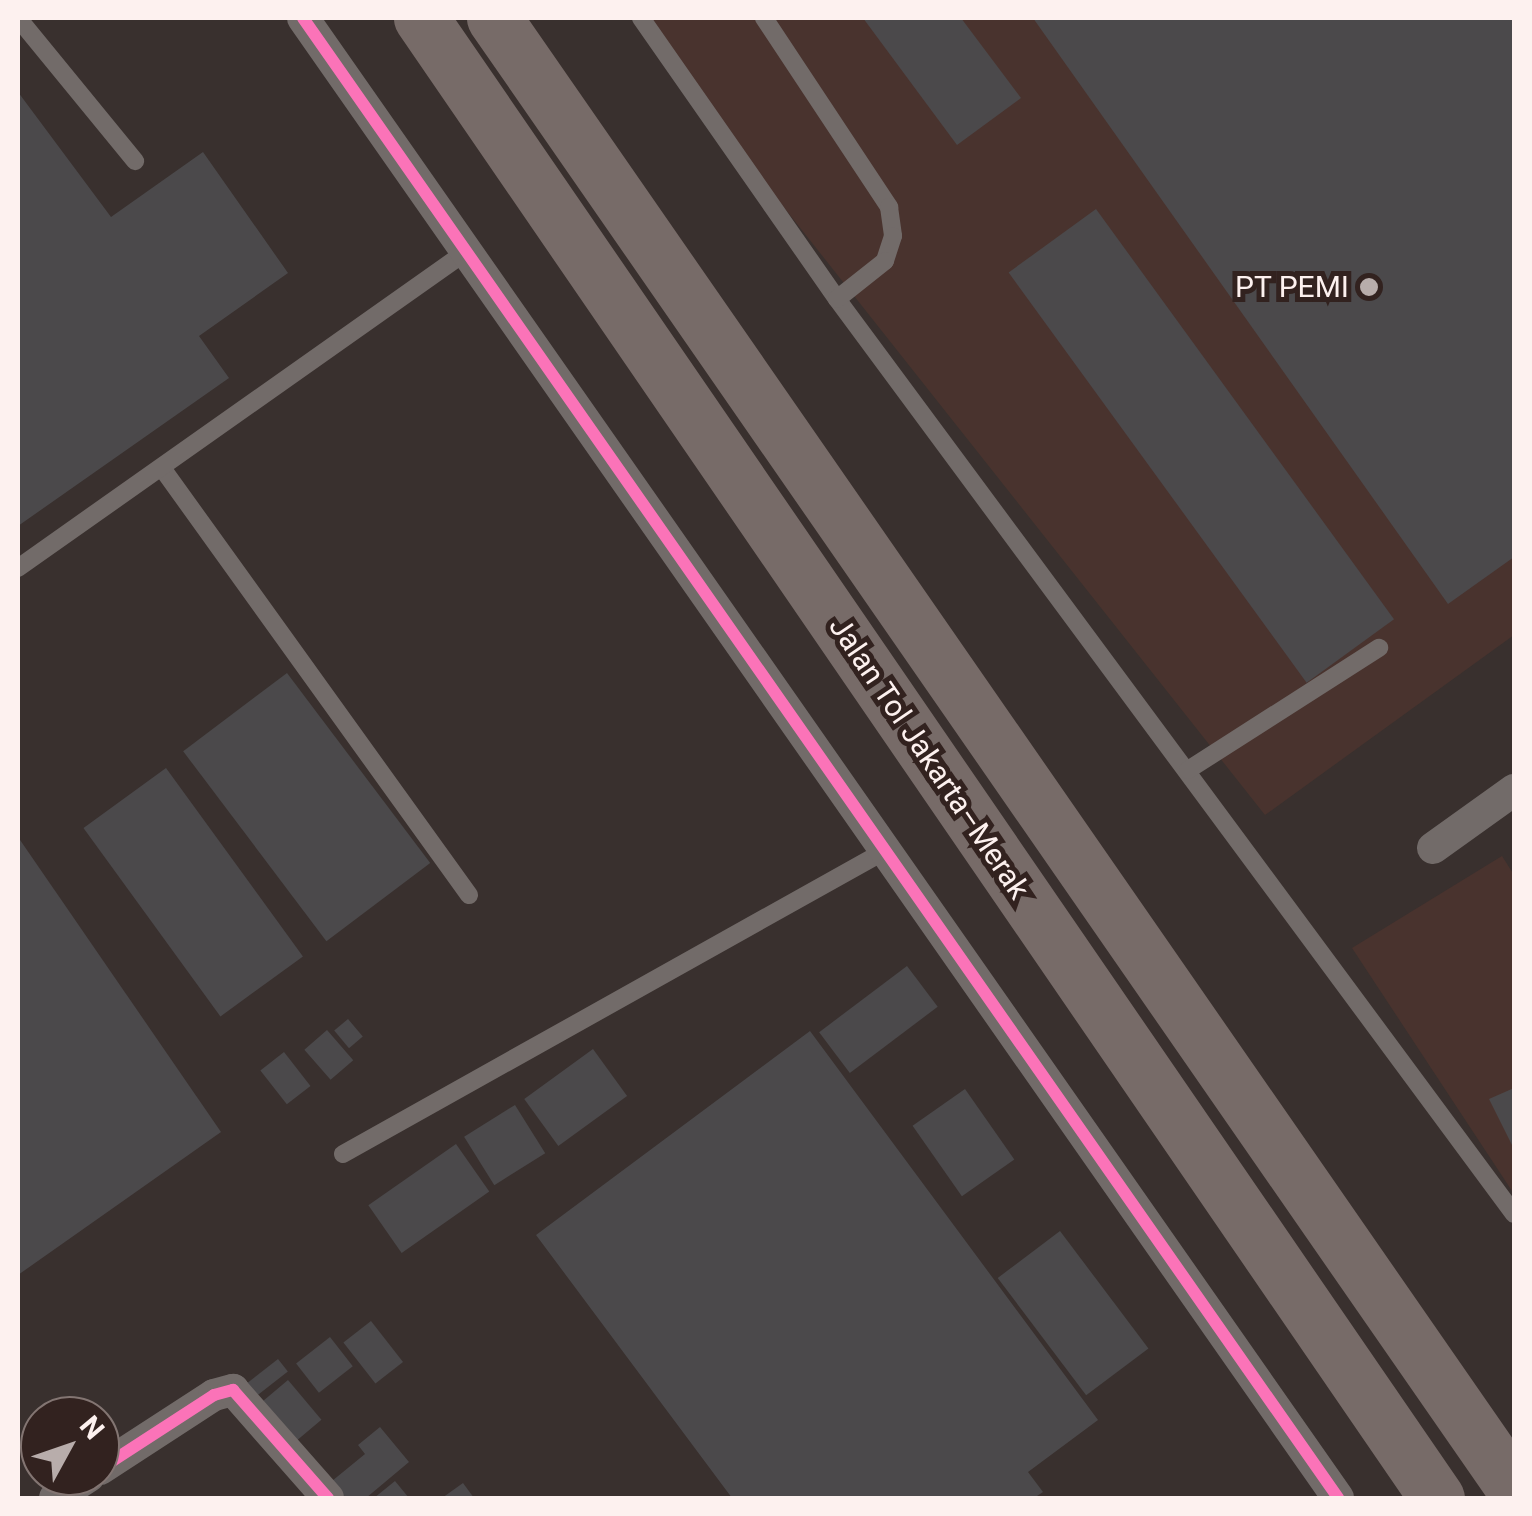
<!DOCTYPE html>
<meta charset="utf-8">
<style>
body{margin:0}
#map{position:relative;width:1532px;height:1516px;overflow:hidden;background:#39302e;font-family:Roboto,sans-serif}
div>[style]{position:absolute}
.built>*{inset:0;background:#49332e}
.building>*{inset:0;background:#4b494b;transform-origin:0 0}
.lane>*{height:18px;margin:-9px;padding:0 9px;transform-origin:9px;border-radius:9px;background:#726b69}
.street>*{height:32px;margin:-16px;padding:0 16px;transform-origin:16px;border-radius:16px;background:#726b69}
.highway>*{height:55px;margin:-27.5px;padding:0 27.5px;transform-origin:27.5px;border-radius:27.5px;background:#776b68}
.cycleway>*{height:12px;margin:-6px;padding:0 6px;transform-origin:6px;border-radius:6px;background:#fb73b8}
.dots>*{width:28px;height:28px;translate:-50% -50%;box-sizing:border-box;border:5px solid #32221f;border-radius:50%}
span{translate:-50% -50%;white-space:nowrap;text-align:center;line-height:1.15;-webkit-text-stroke:10px #32221f;paint-order:stroke}
.poi-label{font-size:30px;color:#fdf1ef}
.right{translate:-100% -50%;text-align:right}
.street-label{font-size:30px;color:#fdf1ef}
.frame{position:absolute;inset:0;border:20px solid #fdf1ef;pointer-events:none}
.north{position:absolute;left:20px;top:1396px;width:100px;height:100px;box-sizing:border-box;background:#32221f;border:2px solid #837572;border-radius:50%;rotate:50deg;font-size:28px;font-weight:700;line-height:40px;text-align:center;color:#fdf1ef}
.north::after{content:'';display:block;margin:auto;width:35px;height:45px;background:#b8adab;clip-path:polygon(50% 0,100% 100%,50% 72%,0 100%)}
</style>
<div id="map">
<div class="built">
<div style="clip-path:polygon(634px 18px,1514px 18px,1514px 635px,1265px 815px)"></div>
<div style="clip-path:polygon(1502px 856px,1514px 875px,1514px 1194px,1352px 948px)"></div>
</div>
<div class="building">
<div style="clip-path:polygon(863px 18px,961px 18px,1021px 98px,957px 145px)"></div>
<div style="clip-path:polygon(1033px 18px,1514px 18px,1514px 557px,1448px 604px)"></div>
<div style="clip-path:polygon(18px 92px,111px 217px,203px 152px,288px 273px,199px 336px,229px 378px,18px 526px)"></div>
<div style="left:1096px;top:209px;width:507px;height:108px;rotate:54deg"></div>
<div style="left:287px;top:673px;width:238px;height:130px;rotate:53deg"></div>
<div style="left:166px;top:768px;width:233px;height:102px;rotate:54deg"></div>
<div style="clip-path:polygon(18px 837px,221px 1132px,18px 1275px)"></div>
<div style="left:907px;top:966px;width:51px;height:110px;rotate:53deg"></div>
<div style="left:348px;top:1019px;width:23px;height:18px;rotate:50deg"></div>
<div style="left:327px;top:1030px;width:40px;height:30px;rotate:49deg"></div>
<div style="clip-path:polygon(810px 1031px,1098px 1420px,1028px 1472px,1043px 1492px,1034px 1498px,732px 1498px,536px 1235px)"></div>
<div style="left:593px;top:1049px;width:58px;height:85px;rotate:54deg"></div>
<div style="left:284px;top:1052px;width:43px;height:30px;rotate:52deg"></div>
<div style="clip-path:polygon(1514px 1088px,1514px 1149px,1489px 1099px)"></div>
<div style="left:965px;top:1089px;width:86px;height:64px;rotate:55deg"></div>
<div style="left:515px;top:1105px;width:57px;height:60px;rotate:58deg"></div>
<div style="left:456px;top:1144px;width:58px;height:107px;rotate:55deg"></div>
<div style="left:1060px;top:1231px;width:147px;height:78px;rotate:53deg"></div>
<div style="left:371px;top:1321px;width:52px;height:35px;rotate:52deg"></div>
<div style="left:330px;top:1337px;width:37px;height:43px;rotate:52deg"></div>
<div style="left:278px;top:1359px;width:16px;height:39px;rotate:52deg"></div>
<div style="left:288px;top:1380px;width:52px;height:36px;rotate:50deg"></div>
<div style="clip-path:polygon(380px 1427px,409px 1462px,366px 1498px,346px 1498px,332px 1481px,365px 1454px,358px 1445px)"></div>
<div style="clip-path:polygon(395px 1481px,409px 1498px,374px 1498px)"></div>
<div style="clip-path:polygon(463px 1483px,474px 1498px,442px 1498px)"></div>
</div>
<div class="lane">
<div style="left:18px;top:18px;width:185px;rotate:50.7deg"></div>
<div style="left:641px;top:18px;width:343px;rotate:55.1deg"></div>
<div style="left:837px;top:299px;width:1138px;rotate:53.5deg"></div>
<div style="left:764px;top:18px;width:227px;rotate:56.5deg"></div>
<div style="left:889px;top:207px;width:29px;rotate:82deg"></div>
<div style="left:893px;top:236px;width:26px;rotate:108deg"></div>
<div style="left:885px;top:261px;width:61px;rotate:141.6deg"></div>
<div style="left:162px;top:468px;width:526px;rotate:54.29deg"></div>
<div style="left:18px;top:568px;width:550px;rotate:-35.22deg"></div>
<div style="left:1188px;top:770px;width:227px;rotate:-32.6deg"></div>
<div style="left:343px;top:1154px;width:625px;rotate:-29.23deg"></div>
</div>
<div class="street">
<div style="left:303px;top:18px;width:1806px;rotate:55.03deg"></div>
<div style="left:1433px;top:848px;width:100px;rotate:-35.6deg"></div>
<div style="left:100px;top:1469px;width:136px;rotate:-33deg"></div>
<div style="left:214px;top:1395px;width:20px;rotate:-15deg"></div>
<div style="left:233px;top:1390px;width:144px;rotate:48.7deg"></div>
<div style="left:55px;top:1498px;width:40px;rotate:-32.9deg"></div>
</div>
<div class="highway">
<div style="left:421px;top:18px;width:1795px;rotate:55.53deg"></div>
<div style="left:494px;top:18px;width:1790px;rotate:55.26deg"></div>
</div>
<div class="cycleway">
<div style="left:303px;top:18px;width:1806px;rotate:55.03deg"></div>
<div style="left:100px;top:1469px;width:136px;rotate:-33deg"></div>
<div style="left:214px;top:1395px;width:20px;rotate:-15deg"></div>
<div style="left:233px;top:1390px;width:144px;rotate:48.7deg"></div>
</div>
<div class="dots">
<div style="left:1369px;top:287px;background:#b8adab"></div>
</div>
<div class="poi-label">
<span class="right" style="left:1349px;top:287px">PT PEMI</span>
</div>
<div class="street-label">
<span style="left:929px;top:758px;rotate:56deg">Jalan Tol Jakarta–Merak</span>
</div>
<div class="frame"></div>
<div class="north">N</div>
</div>
